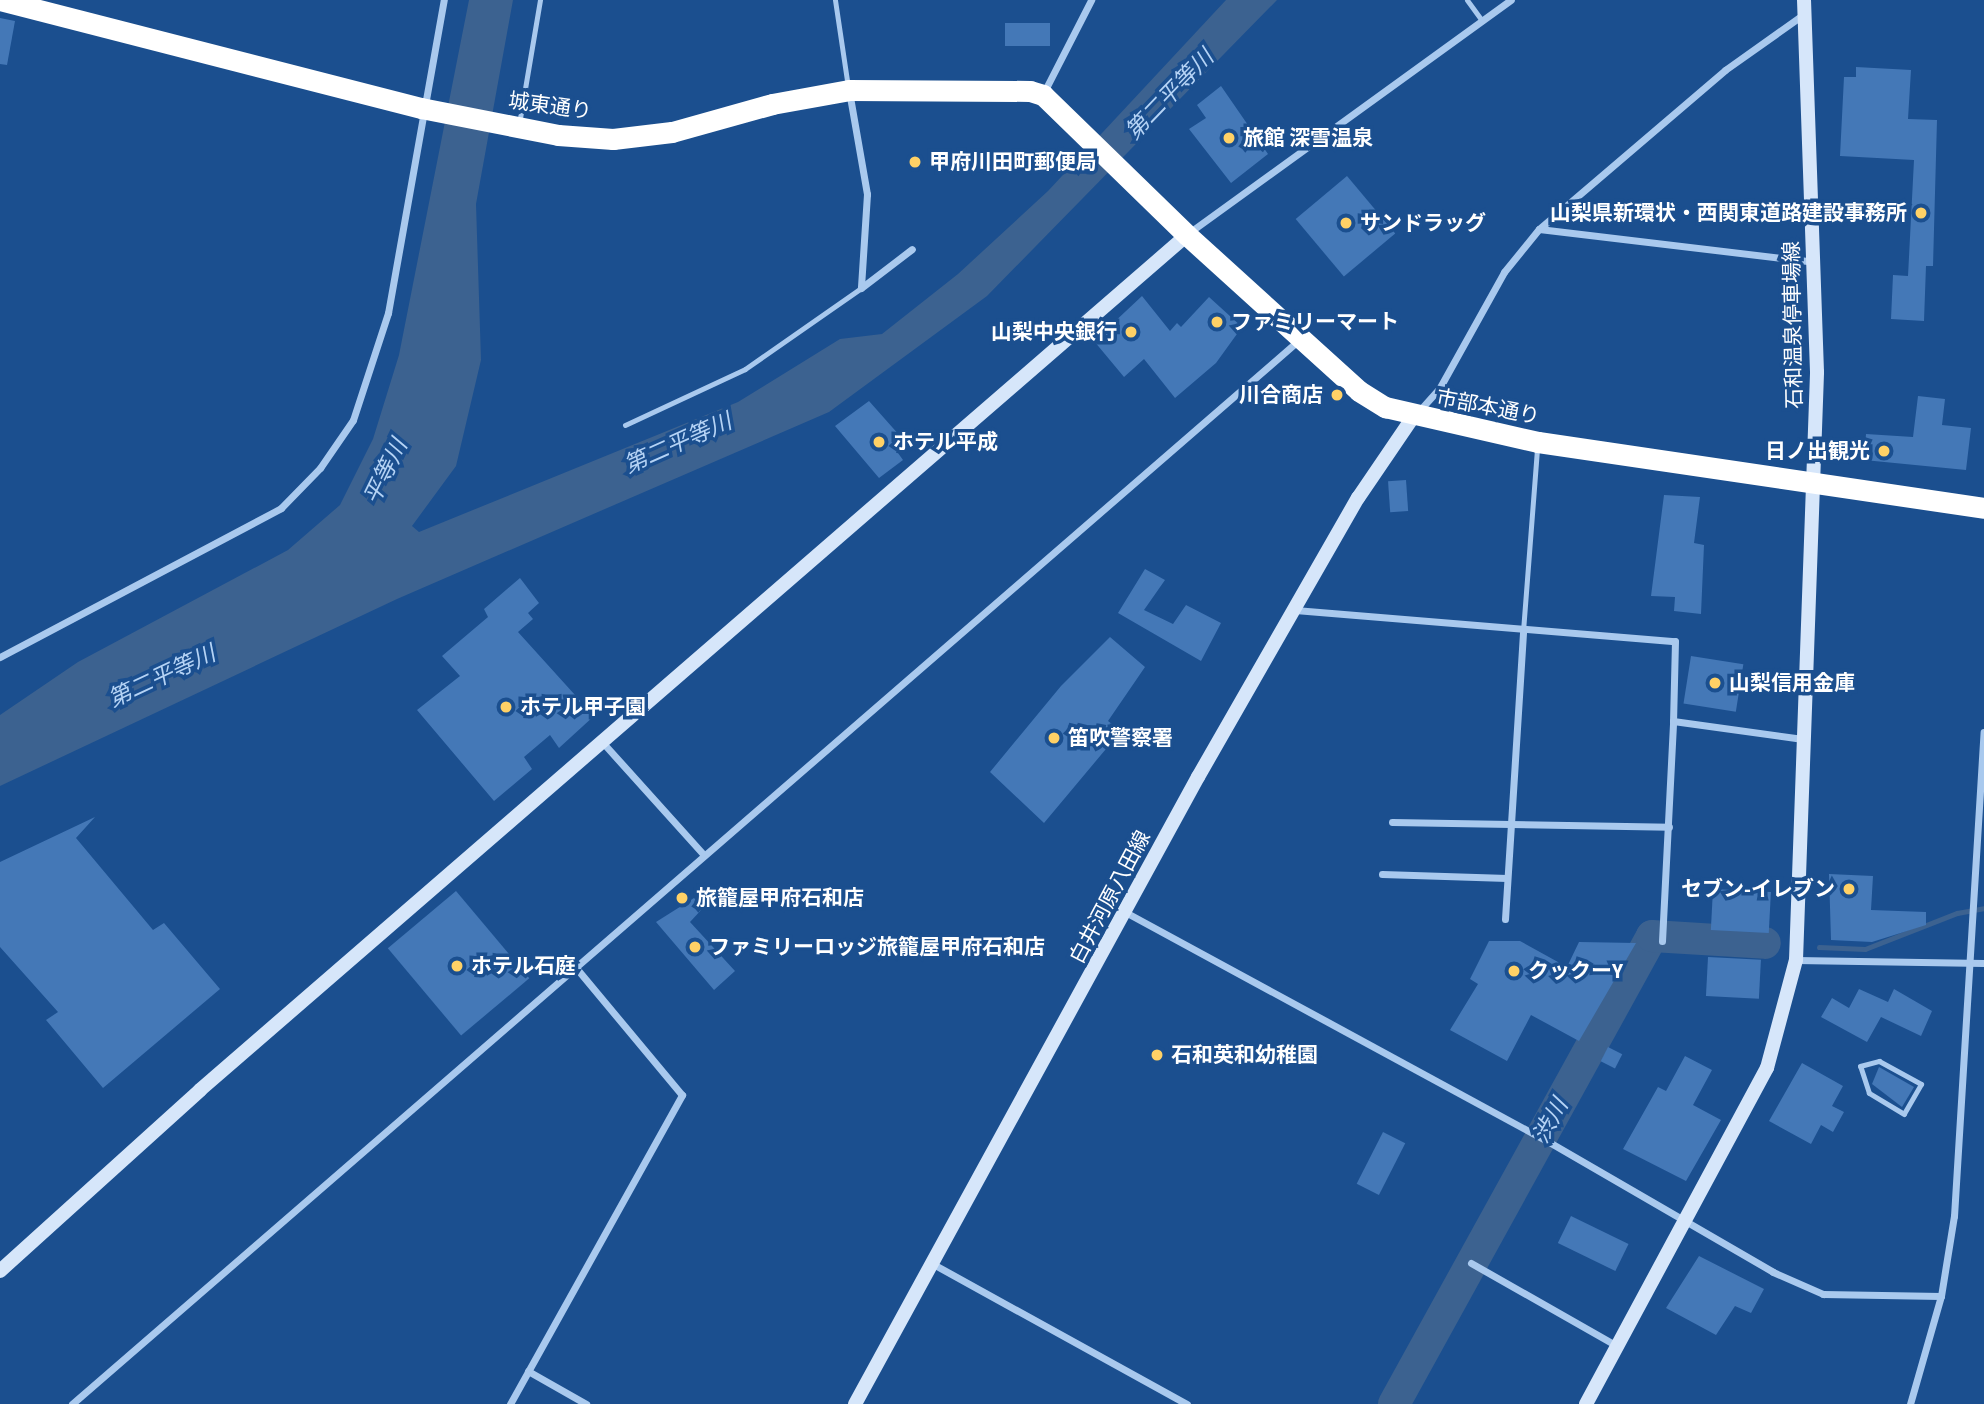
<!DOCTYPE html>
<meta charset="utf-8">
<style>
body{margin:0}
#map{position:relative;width:1984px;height:1404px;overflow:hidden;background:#1b4f8f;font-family:"Source Sans 3","Noto Sans JP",sans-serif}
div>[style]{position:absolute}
.water>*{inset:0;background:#3c6290}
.stream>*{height:5px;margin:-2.5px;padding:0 2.5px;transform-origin:2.5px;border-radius:2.5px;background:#3c6290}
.river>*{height:32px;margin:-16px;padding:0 16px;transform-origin:16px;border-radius:16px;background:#3c6290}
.building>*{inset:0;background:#4478b7;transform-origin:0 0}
.lane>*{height:5px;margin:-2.5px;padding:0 2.5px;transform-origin:2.5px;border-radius:2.5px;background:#a9c9ee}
.street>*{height:7px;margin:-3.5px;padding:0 3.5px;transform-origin:3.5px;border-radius:3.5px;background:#a9c9ee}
.secondary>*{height:14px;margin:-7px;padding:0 7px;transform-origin:7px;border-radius:7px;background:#d6e6fa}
.highway>*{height:21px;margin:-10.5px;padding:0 10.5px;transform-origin:10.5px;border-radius:10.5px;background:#fff}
.dots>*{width:19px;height:19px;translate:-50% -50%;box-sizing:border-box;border:4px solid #1b4f8f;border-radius:50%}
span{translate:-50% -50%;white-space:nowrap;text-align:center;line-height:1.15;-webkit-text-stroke:7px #1b4f8f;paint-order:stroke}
.street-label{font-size:21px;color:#fff}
.poi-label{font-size:21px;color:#fff;font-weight:700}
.left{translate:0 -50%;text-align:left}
.right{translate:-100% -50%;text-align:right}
.water-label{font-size:23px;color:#b5d3f5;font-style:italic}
</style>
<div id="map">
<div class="water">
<div style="clip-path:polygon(469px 0,513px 0,476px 204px,481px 360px,456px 466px,412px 526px,419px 532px,738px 402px,840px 339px,882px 334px,958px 274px,1048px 191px,1226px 0,1277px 0,987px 296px,829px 412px,397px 599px,0 786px,0 715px,78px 662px,288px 550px,340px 505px,373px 439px,399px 355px)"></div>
</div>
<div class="stream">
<div style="left:1819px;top:947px;width:46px;rotate:2.5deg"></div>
<div style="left:1865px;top:949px;width:99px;rotate:-21.4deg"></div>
<div style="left:1957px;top:913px;width:27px;rotate:-10deg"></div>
</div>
<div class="river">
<div style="left:1394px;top:1404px;width:534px;rotate:-61.13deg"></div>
<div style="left:1652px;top:936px;width:113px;rotate:3.5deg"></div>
</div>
<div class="building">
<div style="clip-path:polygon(0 18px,15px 21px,7px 65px,0 64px)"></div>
<div style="left:1005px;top:23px;width:45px;height:23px"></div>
<div style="clip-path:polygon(1856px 67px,1911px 70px,1908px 119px,1937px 120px,1933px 266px,1926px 266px,1924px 321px,1891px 319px,1893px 275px,1908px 276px,1914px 160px,1840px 156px,1844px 77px,1856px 77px)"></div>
<div style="clip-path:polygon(1221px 86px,1268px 154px,1231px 183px,1189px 129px,1206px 118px,1197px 105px)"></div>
<div style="left:1347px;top:176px;width:75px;height:67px;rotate:50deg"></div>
<div style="clip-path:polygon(1142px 296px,1170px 331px,1177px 323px,1181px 327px,1209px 297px,1242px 327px,1216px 363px,1175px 398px,1144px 359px,1124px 377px,1094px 341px)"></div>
<div style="clip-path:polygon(1918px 396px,1945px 399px,1942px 425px,1971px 428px,1966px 470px,1864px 460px,1866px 434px,1913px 437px)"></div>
<div style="clip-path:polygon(869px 401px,908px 445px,898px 453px,903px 460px,879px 478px,835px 426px)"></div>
<div style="left:1406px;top:480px;width:31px;height:18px;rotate:86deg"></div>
<div style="clip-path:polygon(1664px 495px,1700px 497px,1694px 543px,1704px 545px,1701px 614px,1674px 611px,1675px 597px,1651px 596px)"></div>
<div style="clip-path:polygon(1145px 569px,1165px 580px,1144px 610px,1173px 624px,1186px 605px,1221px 623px,1201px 661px,1118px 613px)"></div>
<div style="clip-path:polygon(520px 578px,539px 603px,528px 613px,533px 619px,518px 632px,594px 716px,559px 748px,550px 735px,524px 757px,532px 769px,494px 801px,417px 710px,460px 676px,442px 656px,488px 617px,484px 609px)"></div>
<div style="clip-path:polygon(1110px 637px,1145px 667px,1108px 721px,1121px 731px,1044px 823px,990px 772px,1061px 686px)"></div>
<div style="left:1691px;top:656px;width:53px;height:48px;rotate:9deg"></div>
<div style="clip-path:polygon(95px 817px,76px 838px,153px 930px,164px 923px,220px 989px,103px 1088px,46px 1020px,58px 1012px,0 947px,0 862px)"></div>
<div style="clip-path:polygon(1829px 874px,1873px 876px,1871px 910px,1926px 912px,1926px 925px,1872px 942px,1831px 940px)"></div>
<div style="left:1713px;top:889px;width:58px;height:41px;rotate:3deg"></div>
<div style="left:456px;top:891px;width:114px;height:89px;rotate:50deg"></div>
<div style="clip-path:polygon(694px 898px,703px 908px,690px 922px,735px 971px,714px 990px,656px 922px)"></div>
<div style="clip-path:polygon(1489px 941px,1520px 941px,1567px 967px,1579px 942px,1636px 943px,1579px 1041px,1531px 1015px,1507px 1061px,1450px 1030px,1478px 984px,1470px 979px)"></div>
<div style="left:1708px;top:957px;width:53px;height:39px;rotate:3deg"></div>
<div style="clip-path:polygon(1859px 989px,1888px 1002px,1894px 989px,1932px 1011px,1921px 1036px,1881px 1017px,1867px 1042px,1821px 1017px,1832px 998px,1849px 1008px)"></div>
<div style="left:1608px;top:1047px;width:16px;height:16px;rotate:27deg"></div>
<div style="clip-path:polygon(1685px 1056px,1712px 1070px,1693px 1105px,1721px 1120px,1686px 1181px,1623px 1149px,1658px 1087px,1666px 1091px)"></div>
<div style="clip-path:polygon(1802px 1063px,1843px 1086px,1832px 1106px,1844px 1112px,1833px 1132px,1821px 1125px,1811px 1144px,1769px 1121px)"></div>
<div style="clip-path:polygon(1879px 1067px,1914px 1087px,1902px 1107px,1872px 1084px)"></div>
<div style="left:1383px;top:1132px;width:25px;height:58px;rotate:27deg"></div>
<div style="left:1571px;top:1216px;width:64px;height:30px;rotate:26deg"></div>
<div style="clip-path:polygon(1699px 1256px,1764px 1289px,1751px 1313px,1735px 1306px,1716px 1335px,1666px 1308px)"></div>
</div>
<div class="lane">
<div style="left:835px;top:0;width:88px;rotate:81.5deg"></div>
<div style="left:1467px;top:0;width:26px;rotate:54deg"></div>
<div style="left:519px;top:124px;width:126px;rotate:-80.4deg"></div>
<div style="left:625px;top:425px;width:132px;rotate:-25deg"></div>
<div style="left:745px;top:369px;width:141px;rotate:-34.9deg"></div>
<div style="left:1523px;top:631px;width:184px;rotate:-85.6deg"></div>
<div style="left:1879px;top:1061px;width:48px;rotate:28.7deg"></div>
<div style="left:1921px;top:1084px;width:34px;rotate:120deg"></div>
<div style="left:1904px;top:1114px;width:41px;rotate:-149deg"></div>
<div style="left:1869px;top:1093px;width:28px;rotate:-108deg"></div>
<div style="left:1860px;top:1066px;width:20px;rotate:-15deg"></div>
</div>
<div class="street">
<div style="left:849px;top:91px;width:105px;rotate:80.1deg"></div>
<div style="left:867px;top:194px;width:94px;rotate:93.7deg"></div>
<div style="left:1043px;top:94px;width:106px;rotate:-62.9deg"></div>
<div style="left:1539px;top:229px;width:277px;rotate:6.8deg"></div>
<div style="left:1190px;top:232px;width:396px;rotate:-35.9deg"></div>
<div style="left:861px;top:288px;width:64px;rotate:-37.4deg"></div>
<div style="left:1419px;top:411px;width:30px;rotate:-48deg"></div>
<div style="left:1439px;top:389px;width:134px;rotate:-60.9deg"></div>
<div style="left:1504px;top:272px;width:55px;rotate:-50.9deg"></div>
<div style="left:1539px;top:229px;width:245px;rotate:-40.5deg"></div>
<div style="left:1725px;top:70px;width:97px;rotate:-35.3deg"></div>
<div style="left:1295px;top:610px;width:381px;rotate:4.7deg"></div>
<div style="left:1675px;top:641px;width:80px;rotate:91.4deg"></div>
<div style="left:1673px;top:721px;width:131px;rotate:7.9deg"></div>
<div style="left:0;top:657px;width:318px;rotate:-27.9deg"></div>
<div style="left:281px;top:508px;width:56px;rotate:-45.7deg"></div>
<div style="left:320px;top:468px;width:58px;rotate:-55.5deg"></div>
<div style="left:353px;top:420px;width:113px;rotate:-71.9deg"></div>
<div style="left:388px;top:313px;width:318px;rotate:-79.9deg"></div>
<div style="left:604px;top:744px;width:149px;rotate:48deg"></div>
<div style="left:1392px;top:822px;width:277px;rotate:1deg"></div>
<div style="left:1382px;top:874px;width:125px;rotate:1.8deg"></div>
<div style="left:1127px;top:913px;width:480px;rotate:28.5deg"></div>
<div style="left:1549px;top:1142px;width:259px;rotate:30.1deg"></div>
<div style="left:1773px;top:1272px;width:55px;rotate:23.7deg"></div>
<div style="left:1823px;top:1294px;width:118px;rotate:1deg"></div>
<div style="left:1505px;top:919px;width:289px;rotate:-86.4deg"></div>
<div style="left:1662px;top:941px;width:220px;rotate:-87.1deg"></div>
<div style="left:1796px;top:960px;width:188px;rotate:0.9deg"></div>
<div style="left:1471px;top:1263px;width:168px;rotate:29.6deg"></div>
<div style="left:933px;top:1264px;width:290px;rotate:28.9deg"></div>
<div style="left:528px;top:1371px;width:67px;rotate:29.6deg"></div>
<div style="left:72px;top:1404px;width:1623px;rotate:-40.93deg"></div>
<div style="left:510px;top:1404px;width:354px;rotate:-60.9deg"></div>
<div style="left:682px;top:1095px;width:163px;rotate:-129.8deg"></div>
<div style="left:1910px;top:1404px;width:112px;rotate:-74deg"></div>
<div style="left:1941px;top:1296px;width:81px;rotate:-80.8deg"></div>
<div style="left:1954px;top:1216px;width:485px;rotate:-86.5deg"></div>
</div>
<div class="secondary">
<div style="left:0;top:1271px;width:270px;rotate:-42.1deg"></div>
<div style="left:200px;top:1090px;width:1306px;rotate:-40.9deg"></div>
<div style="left:855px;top:1404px;width:715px;rotate:-61.32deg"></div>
<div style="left:1198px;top:777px;width:322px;rotate:-60.2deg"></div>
<div style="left:1358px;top:498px;width:98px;rotate:-55.8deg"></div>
<div style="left:1586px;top:1404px;width:382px;rotate:-61.7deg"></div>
<div style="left:1767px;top:1068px;width:112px;rotate:-75deg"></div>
<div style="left:1796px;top:960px;width:588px;rotate:-87.95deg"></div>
<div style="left:1817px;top:372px;width:372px;rotate:-92deg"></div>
</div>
<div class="highway">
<div style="left:0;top:0;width:435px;rotate:14.4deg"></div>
<div style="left:421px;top:108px;width:140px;rotate:11.1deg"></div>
<div style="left:558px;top:135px;width:55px;rotate:4.2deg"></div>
<div style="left:613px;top:139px;width:59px;rotate:-6.8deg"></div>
<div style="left:672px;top:132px;width:104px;rotate:-15.6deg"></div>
<div style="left:772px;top:104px;width:78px;rotate:-10.3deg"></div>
<div style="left:849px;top:90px;width:181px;rotate:0.3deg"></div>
<div style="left:1030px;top:91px;width:14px;rotate:17deg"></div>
<div style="left:1043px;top:95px;width:201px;rotate:44.2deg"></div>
<div style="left:1187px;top:235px;width:232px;rotate:42.2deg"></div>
<div style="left:1359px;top:391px;width:31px;rotate:32deg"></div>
<div style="left:1385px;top:407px;width:157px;rotate:12.9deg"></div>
<div style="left:1538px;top:442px;width:451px;rotate:8.4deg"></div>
</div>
<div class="dots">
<div style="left:1229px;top:138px;background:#ffd166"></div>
<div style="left:915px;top:162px;background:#ffd166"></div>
<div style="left:1921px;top:213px;background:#ffd166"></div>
<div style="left:1346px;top:223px;background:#ffd166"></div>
<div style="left:1217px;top:322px;background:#ffd166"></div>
<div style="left:1131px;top:332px;background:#ffd166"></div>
<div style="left:1337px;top:395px;background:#ffd166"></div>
<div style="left:879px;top:442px;background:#ffd166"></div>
<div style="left:1884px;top:451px;background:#ffd166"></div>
<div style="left:1715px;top:683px;background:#ffd166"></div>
<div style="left:506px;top:707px;background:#ffd166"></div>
<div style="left:1054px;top:738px;background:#ffd166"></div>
<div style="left:1849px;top:889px;background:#ffd166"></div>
<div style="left:682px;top:898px;background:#ffd166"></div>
<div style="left:695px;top:947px;background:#ffd166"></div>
<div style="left:457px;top:966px;background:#ffd166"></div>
<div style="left:1514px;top:971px;background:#ffd166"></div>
<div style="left:1157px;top:1055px;background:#ffd166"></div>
</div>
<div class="street-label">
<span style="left:550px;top:106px;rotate:8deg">城東通り</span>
<span style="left:1793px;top:325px;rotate:-91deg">石和温泉停車場線</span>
<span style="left:1488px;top:407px;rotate:11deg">市部本通り</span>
<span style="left:1110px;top:897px;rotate:-62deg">白井河原八田線</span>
</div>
<div class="poi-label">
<span class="left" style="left:1243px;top:138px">旅館 深雪温泉</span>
<span class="left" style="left:929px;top:162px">甲府川田町郵便局</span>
<span class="right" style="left:1907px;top:213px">山梨県新環状・西関東道路建設事務所</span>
<span class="left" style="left:1360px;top:223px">サンドラッグ</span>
<span class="left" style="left:1231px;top:322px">ファミリーマート</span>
<span class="right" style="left:1117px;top:332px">山梨中央銀行</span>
<span class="right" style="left:1323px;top:395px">川合商店</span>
<span class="left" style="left:893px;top:442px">ホテル平成</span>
<span class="right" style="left:1870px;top:451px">日ノ出観光</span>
<span class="left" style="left:1729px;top:683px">山梨信用金庫</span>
<span class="left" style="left:520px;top:707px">ホテル甲子園</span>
<span class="left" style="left:1068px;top:738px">笛吹警察署</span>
<span class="right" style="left:1835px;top:889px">セブン-イレブン</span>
<span class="left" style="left:696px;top:898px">旅籠屋甲府石和店</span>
<span class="left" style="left:709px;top:947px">ファミリーロッジ旅籠屋甲府石和店</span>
<span class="left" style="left:471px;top:966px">ホテル石庭</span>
<span class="left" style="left:1528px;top:971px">クックーY</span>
<span class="left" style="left:1171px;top:1055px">石和英和幼稚園</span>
</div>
<div class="water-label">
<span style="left:1170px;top:95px;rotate:-46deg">第二平等川</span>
<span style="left:678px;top:444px;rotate:-24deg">第二平等川</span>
<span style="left:386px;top:472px;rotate:-64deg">平等川</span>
<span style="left:162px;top:677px;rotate:-25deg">第二平等川</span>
<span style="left:1551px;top:1121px;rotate:-61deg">渋川</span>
</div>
</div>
